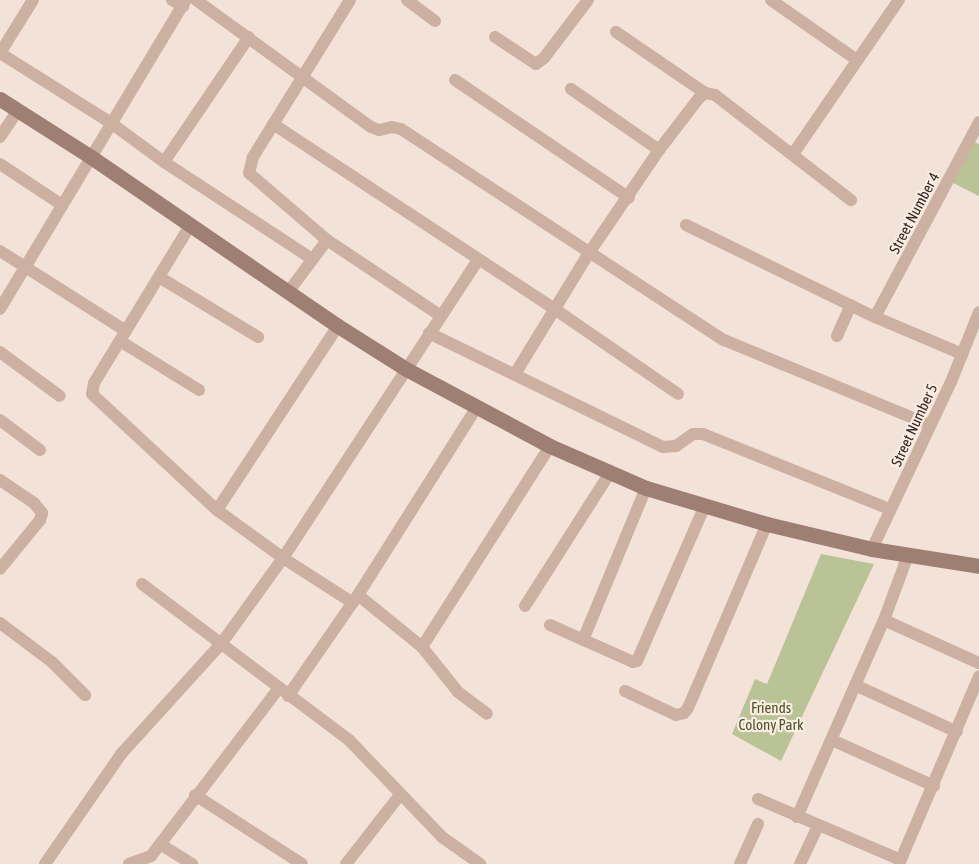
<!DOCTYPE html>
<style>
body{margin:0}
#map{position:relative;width:979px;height:864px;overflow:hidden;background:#f3e2d7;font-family:"Asap Condensed",sans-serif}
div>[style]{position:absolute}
.green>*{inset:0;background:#bac396}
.street>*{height:12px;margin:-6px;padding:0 6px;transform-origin:6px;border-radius:6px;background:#ccb0a2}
.secondary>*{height:15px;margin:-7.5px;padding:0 7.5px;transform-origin:7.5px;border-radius:7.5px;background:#9f7e73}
span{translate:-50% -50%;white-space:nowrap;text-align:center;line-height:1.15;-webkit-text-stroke:4.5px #fbede3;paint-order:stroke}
.street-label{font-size:15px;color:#362825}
.park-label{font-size:15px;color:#4b5627}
</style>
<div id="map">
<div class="green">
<div style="clip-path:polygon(971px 140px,979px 144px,979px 196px,951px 182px)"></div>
<div style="clip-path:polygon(821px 554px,874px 564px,781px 761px,732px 734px,755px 679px,767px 684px)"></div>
</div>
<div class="street">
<div style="left:33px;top:0;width:62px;rotate:121.9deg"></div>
<div style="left:0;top:53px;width:131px;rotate:32.2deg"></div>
<div style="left:111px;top:123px;width:66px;rotate:36.3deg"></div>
<div style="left:164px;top:162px;width:177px;rotate:33.2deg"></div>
<div style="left:172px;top:0;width:13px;rotate:29deg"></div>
<div style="left:196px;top:0;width:216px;rotate:36deg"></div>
<div style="left:371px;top:127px;width:9px;rotate:21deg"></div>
<div style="left:379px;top:130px;width:13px;rotate:-13deg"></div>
<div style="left:392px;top:127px;width:9px;rotate:13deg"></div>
<div style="left:401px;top:129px;width:386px;rotate:33.2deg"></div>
<div style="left:724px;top:340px;width:223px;rotate:22.4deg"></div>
<div style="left:350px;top:0;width:185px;rotate:121.7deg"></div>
<div style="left:253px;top:157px;width:16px;rotate:104deg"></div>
<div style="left:249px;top:173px;width:103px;rotate:40.7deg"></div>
<div style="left:327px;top:240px;width:137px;rotate:33.7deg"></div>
<div style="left:407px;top:0;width:35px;rotate:37deg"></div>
<div style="left:771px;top:0;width:105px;rotate:34.9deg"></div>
<div style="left:616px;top:32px;width:108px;rotate:34.4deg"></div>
<div style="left:495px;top:37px;width:49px;rotate:33.4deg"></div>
<div style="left:536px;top:64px;width:10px;rotate:-37deg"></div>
<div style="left:544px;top:58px;width:73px;rotate:-52.8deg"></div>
<div style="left:455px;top:80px;width:210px;rotate:34.1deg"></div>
<div style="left:571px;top:89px;width:107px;rotate:34.7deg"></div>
<div style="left:273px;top:124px;width:339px;rotate:33.3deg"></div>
<div style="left:556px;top:310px;width:148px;rotate:34.5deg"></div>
<div style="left:0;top:137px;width:32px;rotate:-56deg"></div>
<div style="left:793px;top:154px;width:187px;rotate:-55.5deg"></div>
<div style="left:164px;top:162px;width:151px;rotate:-55.8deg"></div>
<div style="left:0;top:164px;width:74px;rotate:33.5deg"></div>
<div style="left:191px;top:224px;width:186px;rotate:121.4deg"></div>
<div style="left:94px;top:383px;width:11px;rotate:100deg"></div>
<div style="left:92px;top:394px;width:171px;rotate:42.9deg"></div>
<div style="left:217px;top:510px;width:82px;rotate:36deg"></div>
<div style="left:283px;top:558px;width:83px;rotate:32.7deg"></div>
<div style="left:686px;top:225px;width:210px;rotate:26deg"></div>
<div style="left:875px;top:317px;width:95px;rotate:23deg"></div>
<div style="left:0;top:251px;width:149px;rotate:32.4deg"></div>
<div style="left:159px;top:277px;width:116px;rotate:31.2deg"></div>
<div style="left:289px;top:291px;width:64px;rotate:-53.3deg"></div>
<div style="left:0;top:309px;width:361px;rotate:-59deg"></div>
<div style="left:875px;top:317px;width:221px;rotate:-61.9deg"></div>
<div style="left:429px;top:333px;width:260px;rotate:26deg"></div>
<div style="left:663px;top:447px;width:13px;rotate:-4deg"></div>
<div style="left:676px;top:446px;width:21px;rotate:-35deg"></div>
<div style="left:693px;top:434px;width:10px"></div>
<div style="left:703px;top:434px;width:201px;rotate:21.9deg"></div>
<div style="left:837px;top:336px;width:34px;rotate:-66deg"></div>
<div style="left:120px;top:341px;width:93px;rotate:31.8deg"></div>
<div style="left:0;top:352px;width:74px;rotate:36.3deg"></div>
<div style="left:515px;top:374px;width:142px;rotate:-58.6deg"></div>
<div style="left:589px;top:253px;width:125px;rotate:-55.8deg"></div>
<div style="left:659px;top:150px;width:66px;rotate:-52.4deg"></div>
<div style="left:699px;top:98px;width:8px;rotate:-40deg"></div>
<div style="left:705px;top:93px;width:10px;rotate:11deg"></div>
<div style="left:715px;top:95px;width:172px;rotate:37.7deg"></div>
<div style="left:0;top:420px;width:50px;rotate:36.9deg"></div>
<div style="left:0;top:480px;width:41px;rotate:34.1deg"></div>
<div style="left:34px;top:503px;width:13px;rotate:51deg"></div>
<div style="left:42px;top:513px;width:7px;rotate:106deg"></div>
<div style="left:40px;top:520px;width:63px;rotate:129.2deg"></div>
<div style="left:217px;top:510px;width:220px;rotate:-56.7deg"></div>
<div style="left:872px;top:549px;width:185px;rotate:-64.7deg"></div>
<div style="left:951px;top:382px;width:75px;rotate:-68.2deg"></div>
<div style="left:142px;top:584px;width:259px;rotate:37deg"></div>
<div style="left:349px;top:740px;width:134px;rotate:46.2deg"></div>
<div style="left:442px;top:837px;width:47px;rotate:35.4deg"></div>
<div style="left:358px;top:595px;width:82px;rotate:39.1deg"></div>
<div style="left:422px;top:647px;width:58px;rotate:51.3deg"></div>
<div style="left:458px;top:692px;width:36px;rotate:37deg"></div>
<div style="left:525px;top:606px;width:156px;rotate:-57.5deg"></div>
<div style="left:884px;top:620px;width:104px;rotate:24.4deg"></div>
<div style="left:0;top:623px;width:65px;rotate:36.9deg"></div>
<div style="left:52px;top:662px;width:47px;rotate:45deg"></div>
<div style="left:550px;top:625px;width:91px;rotate:24deg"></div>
<div style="left:633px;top:662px;width:4px;rotate:-14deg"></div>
<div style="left:637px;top:661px;width:170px;rotate:-66.4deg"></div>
<div style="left:583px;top:640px;width:165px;rotate:-67.5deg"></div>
<div style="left:422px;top:647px;width:238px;rotate:-57.5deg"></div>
<div style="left:855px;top:685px;width:112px;rotate:24.7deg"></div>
<div style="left:625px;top:691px;width:56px;rotate:25.2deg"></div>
<div style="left:676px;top:715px;width:8px;rotate:-14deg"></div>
<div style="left:684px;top:713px;width:6px;rotate:-51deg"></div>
<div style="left:688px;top:708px;width:200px;rotate:-66.8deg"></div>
<div style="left:288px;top:696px;width:123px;rotate:-55.3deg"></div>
<div style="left:358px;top:595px;width:222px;rotate:-57.7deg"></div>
<div style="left:832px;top:740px;width:112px;rotate:24.3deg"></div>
<div style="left:195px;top:795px;width:127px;rotate:32.8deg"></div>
<div style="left:758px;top:799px;width:155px;rotate:23.1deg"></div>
<div style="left:797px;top:817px;width:215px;rotate:-66.2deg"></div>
<div style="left:884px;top:620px;width:69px;rotate:-69.7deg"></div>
<div style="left:160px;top:844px;width:38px;rotate:32deg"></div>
<div style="left:45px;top:864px;width:135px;rotate:-55.3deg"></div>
<div style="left:122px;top:753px;width:147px;rotate:-47.8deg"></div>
<div style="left:221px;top:644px;width:106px;rotate:-54.2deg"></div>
<div style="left:283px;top:558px;width:356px;rotate:-56.8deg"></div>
<div style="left:129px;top:864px;width:23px;rotate:-20deg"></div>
<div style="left:151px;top:856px;width:210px;rotate:-52.7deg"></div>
<div style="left:346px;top:864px;width:88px;rotate:-52deg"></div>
<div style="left:740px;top:864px;width:44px;rotate:-65.8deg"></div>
<div style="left:800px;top:864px;width:42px;rotate:-64.7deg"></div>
<div style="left:899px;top:864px;width:204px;rotate:-66.9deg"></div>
</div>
<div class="secondary">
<div style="left:0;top:99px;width:108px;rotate:32.5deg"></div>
<div style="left:91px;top:157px;width:299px;rotate:34.4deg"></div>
<div style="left:338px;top:326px;width:80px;rotate:32.3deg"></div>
<div style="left:406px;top:369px;width:163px;rotate:28.1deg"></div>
<div style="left:550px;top:446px;width:105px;rotate:23.6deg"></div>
<div style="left:646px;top:488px;width:126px;rotate:16.6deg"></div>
<div style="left:767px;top:524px;width:108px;rotate:13.4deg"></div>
<div style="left:872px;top:549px;width:108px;rotate:9deg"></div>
</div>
<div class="street-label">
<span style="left:914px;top:213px;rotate:-62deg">Street Number 4</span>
<span style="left:914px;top:425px;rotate:-65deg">Street Number 5</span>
</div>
<div class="park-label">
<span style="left:771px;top:716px">Friends<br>Colony Park</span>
</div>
</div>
